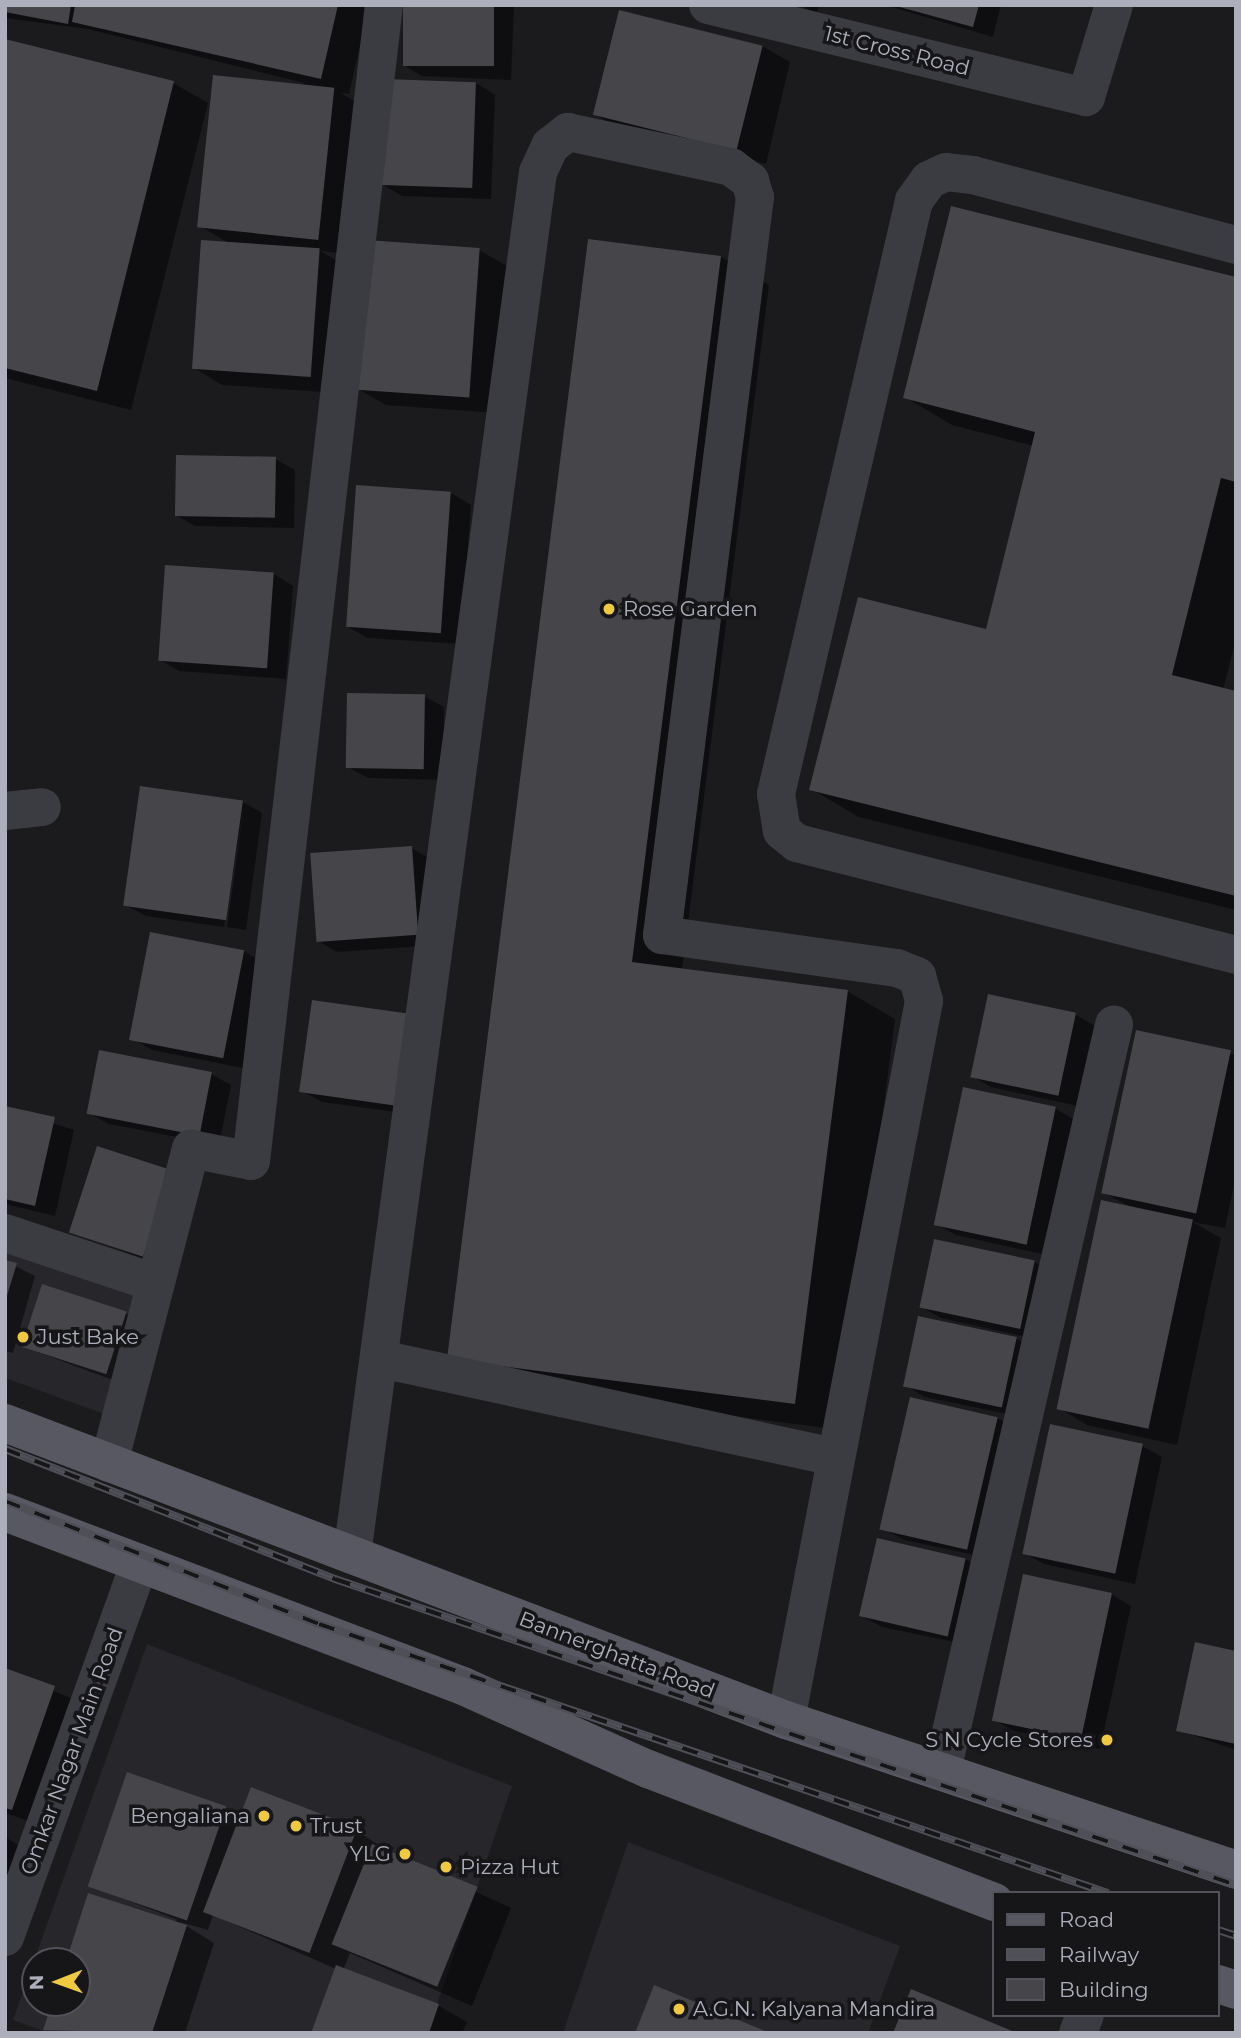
<!DOCTYPE html>
<style>
body{margin:0}
#map{position:relative;width:1241px;height:2038px;overflow:hidden;background:#1b1a1d;font-family:Montserrat,sans-serif}
div>[style]{position:absolute}
.built>*{inset:0;background:#27262a}
.shadow>*{inset:0;background:#0007}
.building>*{inset:0;background:#45454a;transform-origin:0 0}
.minor>*{height:38px;margin:-19px;padding:0 19px;transform-origin:19px;border-radius:19px;background:#3b3c42}
.major>*{height:38px;margin:-19px;padding:0 19px;transform-origin:19px;border-radius:19px;background:#575861}
.rail>*{height:8px;margin-top:-4px;transform-origin:0;background:repeating-linear-gradient(90deg,#161518 0 16px,#4e4f57 0 32px);box-sizing:border-box;border-block:2px solid #4e4f57}
.dots>*{width:19px;height:19px;translate:-50% -50%;box-sizing:border-box;border:4px solid #161518;border-radius:50%}
span{translate:-50% -50%;white-space:nowrap;text-align:center;line-height:1.15;-webkit-text-stroke:7px #161518;paint-order:stroke}
.street-label{font-size:21px;color:#adb0bc}
.poi-label{font-size:21px;color:#adb0bc}
.left{translate:0 -50%;text-align:left}
.right{translate:-100% -50%;text-align:right}
.frame{position:absolute;inset:0;border:7px solid #adb0bc;pointer-events:none}
.legend{position:absolute;left:992px;top:1891px;width:228px;height:126px;box-sizing:border-box;background:#161518;border:2px solid #52535a;margin:0;padding:9px 12px;list-style:none;font-size:21px;color:#adb0bc}
.legend li{display:flex;align-items:center;gap:14px;height:35px}
.legend b{width:35px;border:2px solid #52535a}
.north{position:absolute;left:21px;top:1947px;width:70px;height:70px;box-sizing:border-box;background:#161518;border:2px solid #52535a;border-radius:50%;rotate:269deg;font-size:19px;font-weight:700;line-height:28px;text-align:center;color:#adb0bc}
.north::after{content:'';display:block;margin:auto;width:24px;height:32px;background:#efca40;clip-path:polygon(50% 0,100% 100%,50% 72%,0 100%)}
</style>
<div id="map">
<div class="built">
<div style="clip-path:polygon(5px 1244px,137px 1288px,107px 1415px,5px 1378px)"></div>
<div style="clip-path:polygon(evenodd,147px 1644px,512px 1786px,427px 2033px,49px 2033px,13px 2020px,147px 1644px,35px 1961px,77px 1961px,77px 2003px,35px 2003px,35px 1961px)"></div>
<div style="clip-path:polygon(628px 1842px,900px 1946px,868px 2033px,563px 2033px)"></div>
</div>
<div class="shadow">
<div style="clip-path:polygon(5px 5px,369px 5px,349px 94px,341px 93px,361px 105px,347px 254px,321px 251px,347px 267px,338px 393px,222px 385px,194px 368px,230px 244px,200px 226px,304px 83px,88px 29px,5px 18px)"></div>
<div style="clip-path:polygon(405px 5px,514px 5px,511px 80px,422px 76px,403px 65px)"></div>
<div style="clip-path:polygon(799px 5px,820px 5px,816px 13px)"></div>
<div style="clip-path:polygon(885px 5px,1001px 5px,993px 37px)"></div>
<div style="clip-path:polygon(5px 41px,173px 83px,208px 103px,131px 410px,5px 378px)"></div>
<div style="clip-path:polygon(762px 46px,790px 62px,766px 164px,624px 131px,596px 115px)"></div>
<div style="clip-path:polygon(476px 83px,495px 95px,491px 199px,402px 196px,382px 184px)"></div>
<div style="clip-path:polygon(590px 241px,721px 257px,769px 285px,682px 970px,847px 991px,895px 1019px,842px 1430px,497px 1386px)"></div>
<div style="clip-path:polygon(479px 250px,507px 266px,497px 413px,386px 405px,358px 389px)"></div>
<div style="clip-path:polygon(1236px 279px,1236px 639px,1223px 690px,1236px 693px,1236px 910px,859px 817px,811px 789px,988px 631px,1034px 446px,952px 425px,905px 397px)"></div>
<div style="clip-path:polygon(275px 459px,295px 470px,294px 528px,195px 526px,176px 515px)"></div>
<div style="clip-path:polygon(451px 493px,471px 505px,461px 644px,368px 638px,348px 627px)"></div>
<div style="clip-path:polygon(274px 574px,293px 586px,286px 679px,179px 671px,160px 660px)"></div>
<div style="clip-path:polygon(424px 696px,444px 707px,443px 780px,368px 778px,348px 767px)"></div>
<div style="clip-path:polygon(142px 788px,243px 802px,262px 813px,246px 930px,227px 927px,244px 807px,224px 927px,146px 916px,126px 905px)"></div>
<div style="clip-path:polygon(411px 848px,431px 859px,437px 945px,337px 952px,318px 941px)"></div>
<div style="clip-path:polygon(244px 951px,263px 963px,243px 1068px,152px 1050px,133px 1039px)"></div>
<div style="clip-path:polygon(989px 996px,1076px 1015px,1095px 1026px,1078px 1106px,991px 1087px,972px 1076px)"></div>
<div style="clip-path:polygon(314px 1002px,418px 1115px,322px 1102px,302px 1091px)"></div>
<div style="clip-path:polygon(1137px 1032px,1236px 1055px,1236px 1176px,1225px 1228px,1192px 1222px,1221px 1238px,1177px 1445px,1087px 1425px,1059px 1408px,1130px 1207px,1103px 1192px)"></div>
<div style="clip-path:polygon(211px 1074px,231px 1085px,219px 1145px,109px 1124px,89px 1113px)"></div>
<div style="clip-path:polygon(965px 1089px,1056px 1109px,1075px 1120px,1047px 1255px,956px 1235px,936px 1224px)"></div>
<div style="clip-path:polygon(5px 1108px,74px 1130px,55px 1216px,5px 1204px)"></div>
<div style="clip-path:polygon(171px 1172px,163px 1266px,71px 1231px)"></div>
<div style="clip-path:polygon(5px 1261px,35px 1276px,13px 1353px,5px 1351px)"></div>
<div style="clip-path:polygon(1034px 1262px,1054px 1273px,1040px 1340px,941px 1318px,921px 1307px)"></div>
<div style="clip-path:polygon(126px 1313px,146px 1325px,126px 1385px,24px 1347px)"></div>
<div style="clip-path:polygon(919px 1318px,1017px 1339px,1036px 1350px,1022px 1417px,925px 1397px,905px 1385px)"></div>
<div style="clip-path:polygon(998px 1418px,1017px 1430px,989px 1558px,904px 1540px,884px 1529px)"></div>
<div style="clip-path:polygon(1142px 1446px,1162px 1457px,1135px 1584px,1044px 1564px,1024px 1553px)"></div>
<div style="clip-path:polygon(965px 1559px,985px 1571px,969px 1645px,882px 1627px,862px 1616px)"></div>
<div style="clip-path:polygon(1111px 1594px,1131px 1606px,1100px 1749px,1014px 1731px,994px 1720px)"></div>
<div style="clip-path:polygon(1236px 1653px,1236px 1750px,1178px 1730px)"></div>
<div style="clip-path:polygon(5px 1670px,82px 1703px,40px 1825px,5px 1813px)"></div>
<div style="clip-path:polygon(129px 1775px,240px 1816px,356px 1830px,389px 1852px,511px 1908px,472px 2006px,350px 1953px,343px 1970px,439px 2006px,467px 2022px,462px 2033px,313px 2033px,336px 1969px,213px 1915px,208px 1930px,180px 1922px,214px 1943px,185px 2033px,45px 2029px,54px 2003px,77px 2003px,77px 1961px,68px 1961px,178px 1920px,91px 1886px)"></div>
<div style="clip-path:polygon(5px 1837px,32px 1853px,5px 1929px)"></div>
</div>
<div class="building">
<div style="clip-path:polygon(5px 5px,71px 5px,68px 24px,5px 12px)"></div>
<div style="clip-path:polygon(75px 5px,338px 5px,321px 79px,72px 22px)"></div>
<div style="left:403px;top:5px;width:91px;height:61px"></div>
<div style="clip-path:polygon(892px 5px,979px 5px,973px 27px)"></div>
<div style="left:619px;top:10px;width:148px;height:108px;rotate:14deg"></div>
<div style="clip-path:polygon(5px 39px,174px 81px,97px 391px,5px 368px)"></div>
<div style="left:213px;top:75px;width:122px;height:153px;rotate:6deg"></div>
<div style="left:385px;top:79px;width:91px;height:106px;rotate:2deg"></div>
<div style="clip-path:polygon(951px 206px,1236px 277px,1236px 482px,1221px 478px,1172px 675px,1236px 691px,1236px 896px,809px 790px,858px 597px,986px 629px,1035px 432px,903px 398px)"></div>
<div style="clip-path:polygon(588px 239px,721px 256px,632px 962px,848px 990px,795px 1404px,447px 1359px)"></div>
<div style="left:201px;top:240px;width:119px;height:129px;rotate:4deg"></div>
<div style="left:367px;top:240px;width:113px;height:150px;rotate:4deg"></div>
<div style="left:176px;top:455px;width:100px;height:61px;rotate:1deg"></div>
<div style="left:356px;top:485px;width:95px;height:142px;rotate:4deg"></div>
<div style="left:165px;top:565px;width:109px;height:96px;rotate:4deg"></div>
<div style="left:347px;top:693px;width:78px;height:75px;rotate:1deg"></div>
<div style="left:140px;top:786px;width:104px;height:121px;rotate:8deg"></div>
<div style="left:412px;top:846px;width:89px;height:102px;rotate:86deg"></div>
<div style="left:150px;top:932px;width:96px;height:110px;rotate:11deg"></div>
<div style="left:988px;top:994px;width:90px;height:85px;rotate:12deg"></div>
<div style="left:312px;top:1000px;width:100px;height:93px;rotate:8deg"></div>
<div style="left:1136px;top:1030px;width:97px;height:167px;rotate:12deg"></div>
<div style="left:99px;top:1050px;width:115px;height:65px;rotate:11deg"></div>
<div style="left:963px;top:1087px;width:95px;height:141px;rotate:12deg"></div>
<div style="clip-path:polygon(5px 1106px,55px 1117px,35px 1206px,5px 1199px)"></div>
<div style="left:97px;top:1146px;width:78px;height:91px;rotate:18deg"></div>
<div style="left:1101px;top:1200px;width:94px;height:214px;rotate:12deg"></div>
<div style="left:934px;top:1239px;width:103px;height:70px;rotate:12deg"></div>
<div style="clip-path:polygon(5px 1260px,17px 1263px,6px 1299px,5px 1299px)"></div>
<div style="left:42px;top:1284px;width:89px;height:66px;rotate:18deg"></div>
<div style="left:918px;top:1316px;width:101px;height:72px;rotate:12deg"></div>
<div style="left:910px;top:1397px;width:90px;height:136px;rotate:13deg"></div>
<div style="left:1050px;top:1424px;width:95px;height:133px;rotate:12deg"></div>
<div style="left:877px;top:1538px;width:91px;height:80px;rotate:13deg"></div>
<div style="left:1023px;top:1574px;width:91px;height:150px;rotate:12deg"></div>
<div style="clip-path:polygon(1195px 1642px,1236px 1651px,1236px 1744px,1176px 1731px)"></div>
<div style="clip-path:polygon(5px 1668px,55px 1686px,12px 1810px,5px 1808px)"></div>
<div style="left:127px;top:1772px;width:105px;height:121px;rotate:19deg"></div>
<div style="left:251px;top:1787px;width:114px;height:134px;rotate:21deg"></div>
<div style="left:372px;top:1844px;width:114px;height:108px;rotate:22deg"></div>
<div style="clip-path:polygon(88px 1893px,187px 1925px,152px 2033px,43px 2030px,52px 2003px,77px 2003px,77px 1961px,66px 1961px)"></div>
<div style="clip-path:polygon(336px 1965px,439px 2004px,429px 2033px,311px 2033px)"></div>
<div style="clip-path:polygon(654px 1985px,770px 2033px,635px 2033px)"></div>
<div style="clip-path:polygon(911px 1989px,1017px 2033px,893px 2033px)"></div>
</div>
<div class="minor">
<div style="left:708px;top:5px;width:389px;rotate:13.7deg"></div>
<div style="left:1086px;top:97px;width:96px;rotate:-73.1deg"></div>
<div style="left:1236px;top:245px;width:272px;rotate:-165.1deg"></div>
<div style="left:973px;top:175px;width:27px;rotate:-174deg"></div>
<div style="left:946px;top:172px;width:19px;rotate:155deg"></div>
<div style="left:929px;top:180px;width:26px;rotate:126deg"></div>
<div style="left:914px;top:201px;width:609px;rotate:103.1deg"></div>
<div style="left:776px;top:794px;width:37px;rotate:81deg"></div>
<div style="left:782px;top:831px;width:19px;rotate:39deg"></div>
<div style="left:797px;top:843px;width:453px;rotate:14.3deg"></div>
<div style="left:5px;top:811px;width:37px;rotate:-6deg"></div>
<div style="left:5px;top:1233px;width:158px;rotate:18.4deg"></div>
<div style="left:381px;top:1359px;width:465px;rotate:12.2deg"></div>
<div style="left:109px;top:1463px;width:325px;rotate:-75.4deg"></div>
<div style="left:191px;top:1149px;width:61px;rotate:11.3deg"></div>
<div style="left:251px;top:1161px;width:1164px;rotate:-83.44deg"></div>
<div style="left:352px;top:1555px;width:1395px;rotate:-82.34deg"></div>
<div style="left:538px;top:172px;width:29px;rotate:-65deg"></div>
<div style="left:550px;top:146px;width:23px;rotate:-38deg"></div>
<div style="left:568px;top:132px;width:167px;rotate:12.1deg"></div>
<div style="left:731px;top:167px;width:24px;rotate:36deg"></div>
<div style="left:750px;top:181px;width:17px;rotate:73deg"></div>
<div style="left:755px;top:197px;width:744px;rotate:97.18deg"></div>
<div style="left:662px;top:935px;width:237px;rotate:8deg"></div>
<div style="left:897px;top:968px;width:22px;rotate:22deg"></div>
<div style="left:917px;top:976px;width:26px;rotate:74deg"></div>
<div style="left:924px;top:1001px;width:732px;rotate:100.86deg"></div>
<div style="left:942px;top:1771px;width:766px;rotate:-77.02deg"></div>
<div style="left:5px;top:1937px;width:395px;rotate:-70.2deg"></div>
<div style="left:1078px;top:2033px;width:19px;rotate:-69deg"></div>
</div>
<div class="major">
<div style="left:5px;top:1423px;width:836px;rotate:20.82deg"></div>
<div style="left:786px;top:1720px;width:474px;rotate:18.4deg"></div>
<div style="left:5px;top:1512px;width:490px;rotate:20.8deg"></div>
<div style="left:463px;top:1686px;width:203px;rotate:24.2deg"></div>
<div style="left:648px;top:1769px;width:371px;rotate:21deg"></div>
<div style="left:1218px;top:1984px;width:19px;rotate:18deg"></div>
</div>
<div class="rail">
<div style="left:5px;top:1449px;width:355px;rotate:21.5deg"></div>
<div style="left:335px;top:1579px;width:952px;rotate:18.76deg"></div>
<div style="left:5px;top:1501px;width:337px;rotate:21.4deg"></div>
<div style="left:319px;top:1624px;width:834px;rotate:18.83deg"></div>
<div style="left:1218px;top:1930px;width:19px;rotate:18deg"></div>
</div>
<div class="dots">
<div style="left:609px;top:609px;background:#efca40"></div>
<div style="left:23px;top:1337px;background:#efca40"></div>
<div style="left:1107px;top:1740px;background:#efca40"></div>
<div style="left:264px;top:1816px;background:#efca40"></div>
<div style="left:296px;top:1826px;background:#efca40"></div>
<div style="left:405px;top:1854px;background:#efca40"></div>
<div style="left:446px;top:1867px;background:#efca40"></div>
<div style="left:679px;top:2009px;background:#efca40"></div>
</div>
<div class="street-label">
<span style="left:897px;top:51px;rotate:14deg">1st Cross Road</span>
<span style="left:617px;top:1655px;rotate:21deg">Bannerghatta Road</span>
<span style="left:72px;top:1751px;rotate:-70deg">Omkar Nagar Main Road</span>
</div>
<div class="poi-label">
<span class="left" style="left:623px;top:609px">Rose Garden</span>
<span class="left" style="left:37px;top:1337px">Just Bake</span>
<span class="right" style="left:1093px;top:1740px">S N Cycle Stores</span>
<span class="right" style="left:250px;top:1816px">Bengaliana</span>
<span class="left" style="left:310px;top:1826px">Trust</span>
<span class="right" style="left:391px;top:1854px">YLG</span>
<span class="left" style="left:460px;top:1867px">Pizza Hut</span>
<span class="left" style="left:693px;top:2009px">A.G.N. Kalyana Mandira</span>
</div>
<div class="frame"></div>
<ul class="legend">
<li><b style="height:9px;background:#575861"></b>Road</li>
<li><b style="height:9px;background:#4e4f57"></b>Railway</li>
<li><b style="height:19px;background:#45454a"></b>Building</li>
</ul>
<div class="north">N</div>
</div>
